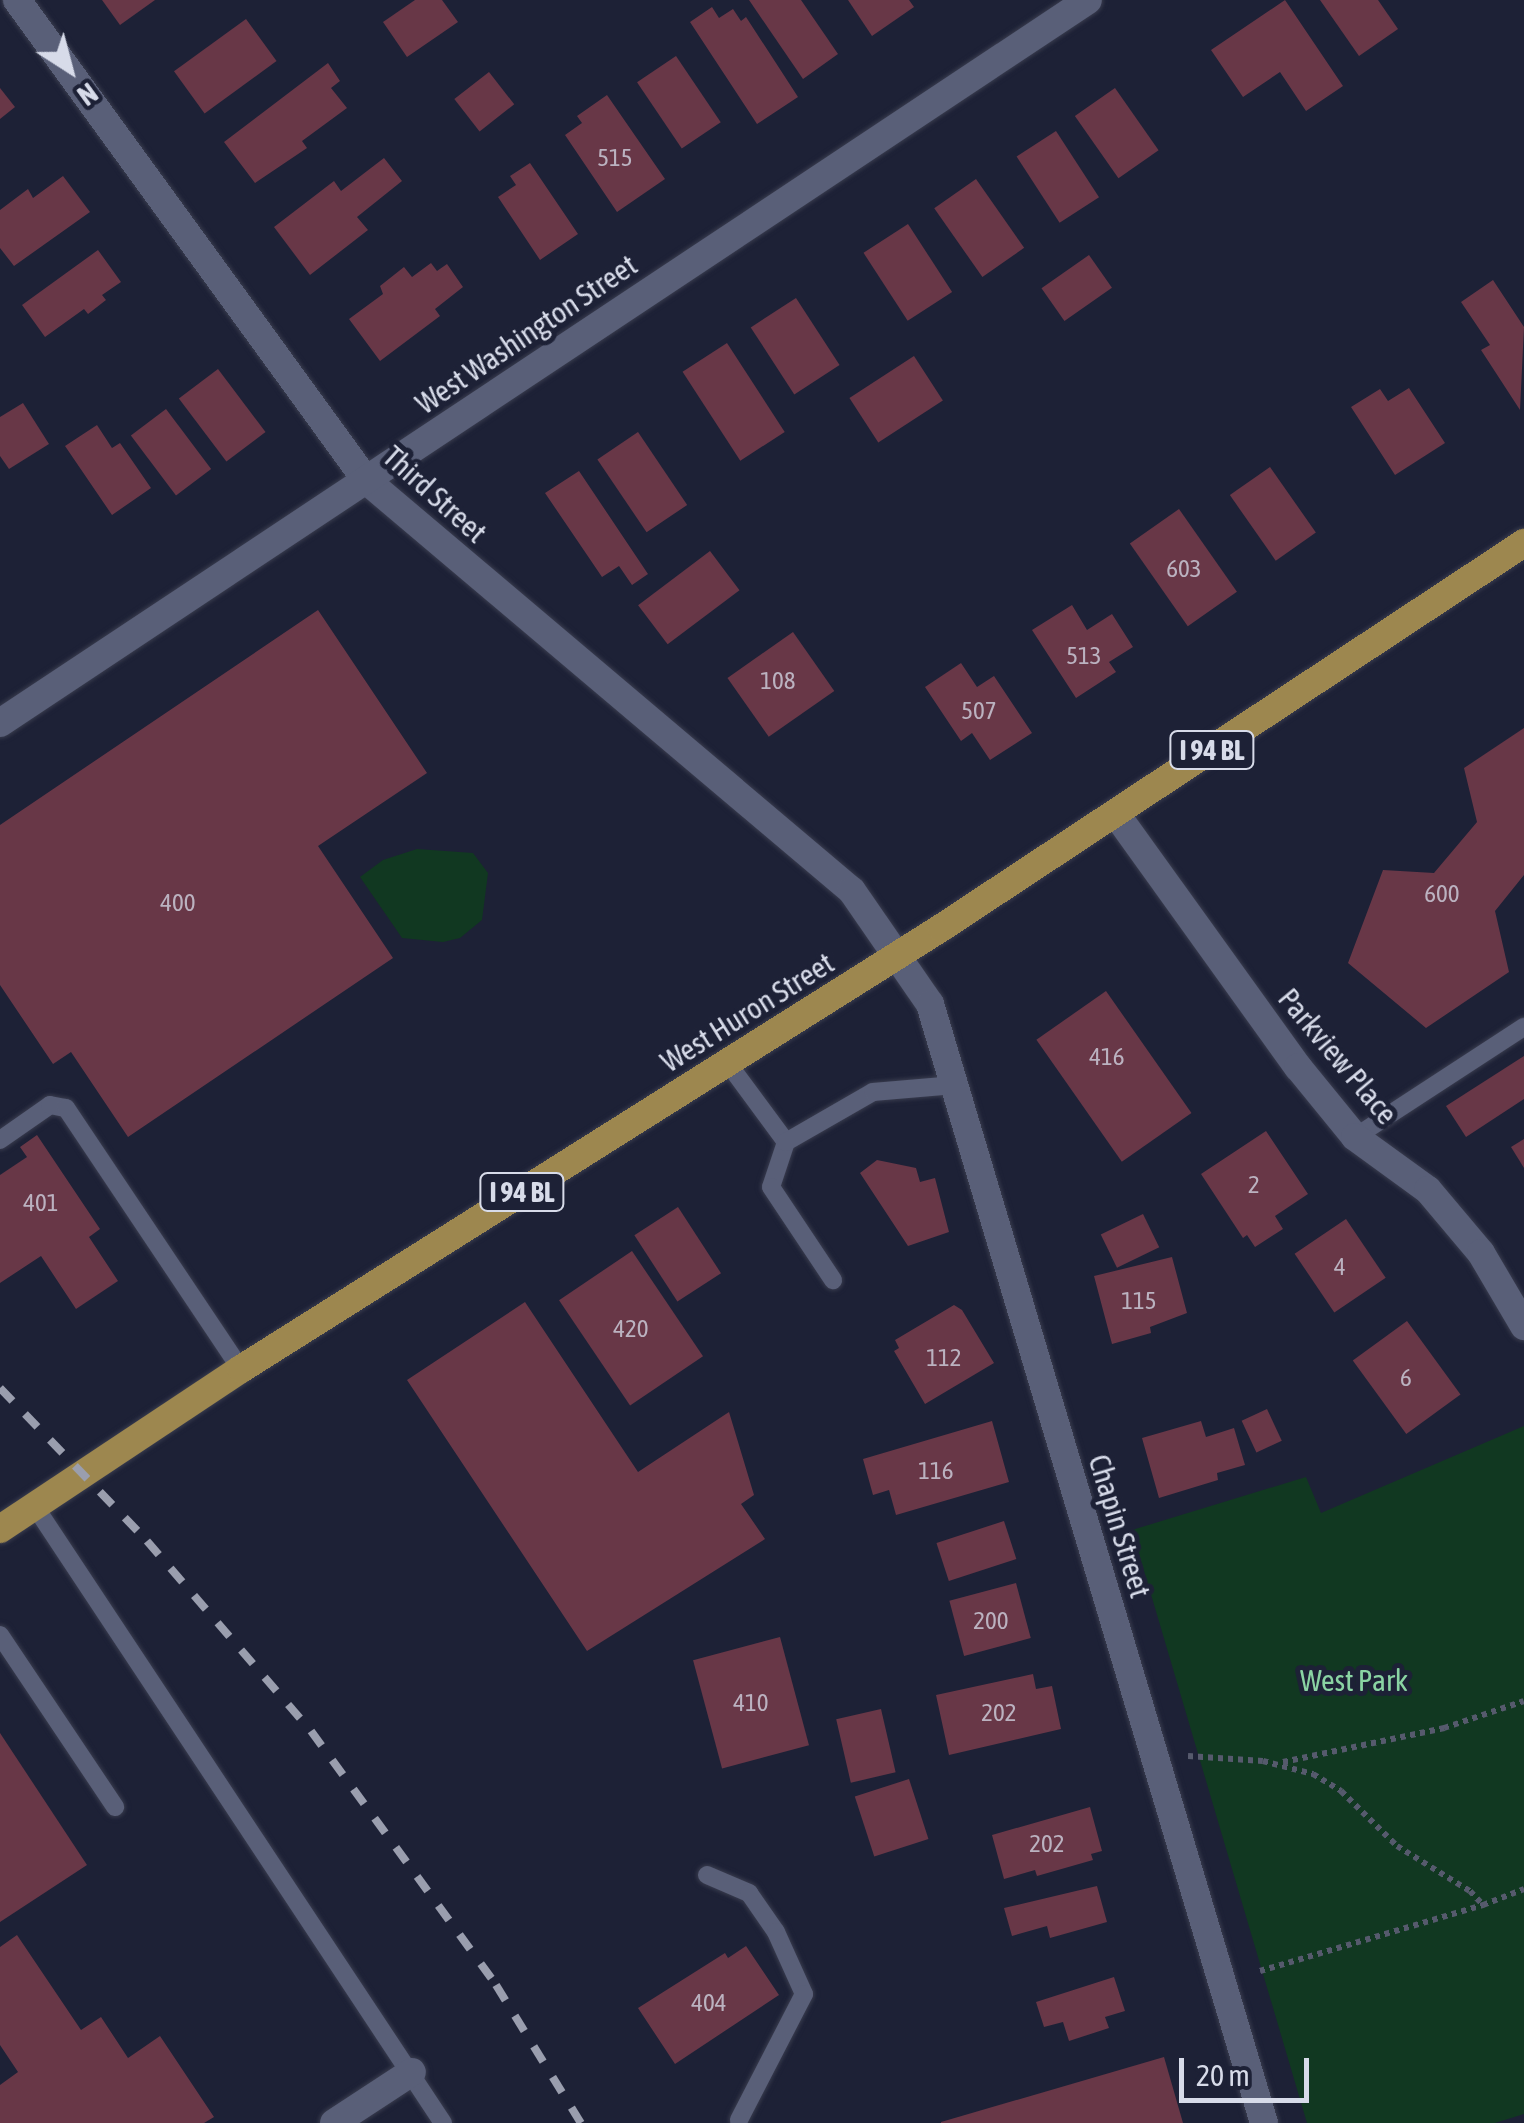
<!DOCTYPE html>
<style>
body{margin:0}
#map{position:relative;width:1524px;height:2123px;overflow:hidden;background:#1d2136;font-family:"Asap Condensed",sans-serif}
div>[style]{position:absolute}
.green>*{inset:0;background:#113821}
.building>*{inset:0;background:#683747;transform-origin:0 0}
.path>*{height:6px;margin-top:-3px;transform-origin:0;background:repeating-linear-gradient(90deg,#565a6d 0 5px,transparent 0 10px)}
.roads{filter:drop-shadow(0 0 2px #393c4e) drop-shadow(0 0 2px #393c4e)}
.service>*{height:18px;margin:-9px;padding:0 9px;transform-origin:9px;border-radius:9px;background:#595f78}
.minor>*{height:28px;margin:-14px;padding:0 14px;transform-origin:14px;border-radius:14px;background:#595f78}
.primary>*{height:28px;margin:-14px;padding:0 14px;transform-origin:14px;border-radius:14px;background:#9d874f}
.rail>*{height:8px;margin-top:-4px;transform-origin:0;background:repeating-linear-gradient(90deg,#9a9eae 0 18px,transparent 0 36px)}
span{translate:-50% -50%;white-space:nowrap;text-align:center;line-height:1.15;-webkit-text-stroke:10px #1d2136;paint-order:stroke}
.number-label{font-size:25px;color:#bbb2c0}
.number-label span{-webkit-text-stroke-width:0}
.shield-label span{padding:2px 8px;background:#1d2136;border:2px solid;border-radius:8px;-webkit-text-stroke-width:0}
.shield-label{font-size:28px;color:#d7dbe9;font-weight:700}
.street-label{font-size:30px;color:#d7dbe9}
.park-label{font-size:30px;color:#8ad4a3}
.north{position:absolute;left:20px;top:20px;width:100px;height:100px;-webkit-text-stroke:8px #1d2136;paint-order:stroke;rotate:144deg;font-size:28px;font-weight:700;line-height:40px;text-align:center;color:#d7dbe9}
.north::after{content:'';display:block;margin:auto;width:35px;height:45px;background:#d7dbe9;clip-path:polygon(50% 0,100% 100%,50% 72%,0 100%)}
.scale{position:absolute;left:1179px;top:2058px;width:130px;height:45px;box-sizing:border-box;border:5px solid #d7dbe9;border-top:0;padding-left:12px;font-size:30px;line-height:35px;white-space:nowrap;color:#d7dbe9;-webkit-text-stroke:8px #1d2136;paint-order:stroke}
</style>
<div id="map">
<div class="green">
<div style="clip-path:polygon(417px 849px,473px 853px,488px 873px,482px 920px,460px 938px,443px 942px,402px 938px,360px 877px,383px 860px)"></div>
<div style="clip-path:polygon(1524px 1426px,1524px 2114px,1495px 2123px,1307px 2123px,1132px 1530px,1306px 1477px,1321px 1513px)"></div>
</div>
<div class="building">
<div style="clip-path:polygon(102px 0,155px 0,120px 25px)"></div>
<div style="clip-path:polygon(415px 0,442px 0,458px 22px,407px 57px,383px 22px)"></div>
<div style="clip-path:polygon(749px 0,801px 0,838px 54px,803px 79px)"></div>
<div style="clip-path:polygon(848px 0,909px 0,914px 7px,872px 36px)"></div>
<div style="clip-path:polygon(1285px 0,1343px 86px,1306px 111px,1280px 72px,1243px 97px,1211px 50px)"></div>
<div style="clip-path:polygon(1320px 0,1378px 0,1398px 29px,1359px 56px)"></div>
<div style="clip-path:polygon(712px 7px,719px 18px,733px 9px,741px 21px,746px 17px,798px 97px,757px 124px,690px 22px)"></div>
<div style="left:246px;top:19px;width:52px;height:89px;rotate:54deg"></div>
<div style="left:676px;top:56px;width:80px;height:47px;rotate:56deg"></div>
<div style="clip-path:polygon(328px 63px,340px 81px,331px 88px,347px 108px,302px 141px,307px 148px,255px 183px,224px 142px)"></div>
<div style="left:489px;top:72px;width:41px;height:44px;rotate:52deg"></div>
<div style="clip-path:polygon(0 88px,15px 107px,0 119px)"></div>
<div style="left:1115px;top:88px;width:76px;height:49px;rotate:55deg"></div>
<div style="clip-path:polygon(607px 95px,665px 179px,617px 212px,565px 135px,582px 123px,577px 116px)"></div>
<div style="left:1056px;top:131px;width:79px;height:47px;rotate:57deg"></div>
<div style="clip-path:polygon(384px 158px,402px 181px,357px 217px,368px 230px,310px 275px,274px 227px,334px 181px,341px 191px)"></div>
<div style="clip-path:polygon(530px 163px,578px 234px,540px 260px,498px 197px,516px 185px,510px 176px)"></div>
<div style="clip-path:polygon(63px 176px,90px 212px,14px 266px,0 248px,0 210px,28px 189px,33px 198px)"></div>
<div style="left:976px;top:179px;width:84px;height:51px;rotate:55deg"></div>
<div style="left:908px;top:224px;width:81px;height:53px;rotate:57deg"></div>
<div style="clip-path:polygon(98px 250px,121px 282px,102px 295px,106px 300px,88px 314px,84px 309px,45px 337px,22px 305px)"></div>
<div style="left:1089px;top:255px;width:40px;height:58px;rotate:55deg"></div>
<div style="clip-path:polygon(431px 263px,437px 271px,447px 264px,463px 287px,435px 309px,440px 316px,380px 361px,349px 319px,383px 294px,380px 286px,404px 267px,412px 277px)"></div>
<div style="clip-path:polygon(1493px 280px,1524px 327px,1520px 410px,1481px 350px,1490px 345px,1461px 302px)"></div>
<div style="left:796px;top:298px;width:80px;height:54px;rotate:57deg"></div>
<div style="left:727px;top:343px;width:106px;height:53px;rotate:57deg"></div>
<div style="left:914px;top:356px;width:53px;height:77px;rotate:57deg"></div>
<div style="left:218px;top:369px;width:79px;height:49px;rotate:53deg"></div>
<div style="clip-path:polygon(1409px 388px,1445px 443px,1395px 475px,1351px 407px,1380px 389px,1388px 401px)"></div>
<div style="clip-path:polygon(23px 403px,49px 444px,9px 469px,0 456px,0 417px)"></div>
<div style="left:166px;top:409px;width:75px;height:44px;rotate:53deg"></div>
<div style="clip-path:polygon(97px 425px,112px 448px,120px 443px,151px 488px,112px 515px,65px 446px)"></div>
<div style="left:638px;top:432px;width:88px;height:49px;rotate:56deg"></div>
<div style="left:1270px;top:467px;width:80px;height:49px;rotate:55deg"></div>
<div style="clip-path:polygon(579px 471px,648px 574px,632px 585px,619px 566px,602px 577px,545px 493px)"></div>
<div style="left:1179px;top:509px;width:101px;height:60px;rotate:55deg"></div>
<div style="left:710px;top:551px;width:49px;height:90px;rotate:53deg"></div>
<div style="clip-path:polygon(1072px 605px,1087px 630px,1112px 614px,1133px 647px,1109px 662px,1116px 672px,1076px 698px,1032px 630px)"></div>
<div style="clip-path:polygon(318px 610px,427px 773px,318px 846px,393px 958px,128px 1137px,71px 1052px,53px 1064px,0 985px,0 825px)"></div>
<div style="left:793px;top:632px;width:72px;height:80px;rotate:55deg"></div>
<div style="clip-path:polygon(961px 663px,977px 687px,994px 676px,1032px 733px,990px 760px,972px 733px,961px 741px,925px 687px)"></div>
<div style="clip-path:polygon(1524px 728px,1524px 875px,1495px 911px,1509px 972px,1426px 1028px,1348px 963px,1383px 870px,1434px 873px,1477px 822px,1464px 768px)"></div>
<div style="left:1106px;top:991px;width:149px;height:85px;rotate:55deg"></div>
<div style="clip-path:polygon(1524px 1056px,1524px 1099px,1466px 1137px,1446px 1106px)"></div>
<div style="clip-path:polygon(1266px 1131px,1308px 1194px,1275px 1216px,1283px 1229px,1255px 1247px,1247px 1235px,1243px 1238px,1201px 1174px)"></div>
<div style="clip-path:polygon(37px 1135px,100px 1229px,89px 1237px,118px 1281px,76px 1309px,41px 1256px,0 1283px,0 1175px,27px 1157px,20px 1147px)"></div>
<div style="clip-path:polygon(1524px 1139px,1524px 1168px,1511px 1147px)"></div>
<div style="clip-path:polygon(877px 1160px,916px 1168px,920px 1182px,935px 1178px,949px 1232px,908px 1246px,860px 1173px)"></div>
<div style="left:678px;top:1207px;width:79px;height:52px;rotate:57deg"></div>
<div style="left:1143px;top:1214px;width:37px;height:47px;rotate:64deg"></div>
<div style="left:1346px;top:1219px;width:71px;height:62px;rotate:56deg"></div>
<div style="left:632px;top:1251px;width:127px;height:88px;rotate:56deg"></div>
<div style="clip-path:polygon(1172px 1257px,1187px 1313px,1150px 1327px,1151px 1333px,1112px 1344px,1094px 1276px)"></div>
<div style="clip-path:polygon(525px 1302px,638px 1472px,729px 1412px,754px 1495px,741px 1504px,765px 1539px,587px 1651px,407px 1380px)"></div>
<div style="clip-path:polygon(954px 1305px,962px 1310px,994px 1363px,925px 1404px,894px 1351px,899px 1348px,895px 1340px)"></div>
<div style="left:1407px;top:1321px;width:91px;height:67px;rotate:54deg"></div>
<div style="left:1267px;top:1409px;width:35px;height:28px;rotate:65deg"></div>
<div style="clip-path:polygon(992px 1421px,1009px 1482px,896px 1515px,889px 1490px,873px 1495px,863px 1459px)"></div>
<div style="clip-path:polygon(1201px 1421px,1206px 1437px,1234px 1428px,1245px 1465px,1217px 1473px,1218px 1480px,1159px 1498px,1142px 1438px)"></div>
<div style="left:1004px;top:1521px;width:40px;height:71px;rotate:72deg"></div>
<div style="left:1016px;top:1583px;width:57px;height:69px;rotate:75deg"></div>
<div style="left:780px;top:1637px;width:112px;height:90px;rotate:75deg"></div>
<div style="clip-path:polygon(1033px 1674px,1036px 1689px,1052px 1686px,1061px 1729px,949px 1755px,936px 1695px)"></div>
<div style="left:881px;top:1709px;width:65px;height:46px;rotate:77deg"></div>
<div style="clip-path:polygon(0 1733px,87px 1865px,0 1922px)"></div>
<div style="left:909px;top:1779px;width:63px;height:57px;rotate:72deg"></div>
<div style="clip-path:polygon(1090px 1807px,1102px 1851px,1091px 1854px,1093px 1860px,1037px 1876px,1035px 1870px,1004px 1879px,992px 1835px)"></div>
<div style="clip-path:polygon(1097px 1886px,1107px 1922px,1050px 1938px,1047px 1926px,1012px 1936px,1004px 1908px)"></div>
<div style="clip-path:polygon(17px 1935px,81px 2030px,101px 2017px,128px 2058px,160px 2036px,214px 2117px,204px 2123px,0 2123px,0 2085px,18px 2072px,0 2045px,0 1947px)"></div>
<div style="clip-path:polygon(746px 1946px,779px 1995px,675px 2064px,638px 2008px,725px 1953px,728px 1958px)"></div>
<div style="clip-path:polygon(1114px 1977px,1125px 2011px,1105px 2017px,1109px 2028px,1069px 2041px,1063px 2022px,1044px 2027px,1036px 2002px)"></div>
<div style="clip-path:polygon(1164px 2057px,1183px 2123px,941px 2123px,941px 2122px)"></div>
</div>
<div class="path">
<div style="left:1188px;top:1756px;width:75px;rotate:3.8deg"></div>
<div style="left:1263px;top:1761px;width:52px;rotate:14.6deg"></div>
<div style="left:1313px;top:1774px;width:33px;rotate:31deg"></div>
<div style="left:1341px;top:1791px;width:78px;rotate:44.5deg"></div>
<div style="left:1397px;top:1846px;width:86px;rotate:31.7deg"></div>
<div style="left:1470px;top:1891px;width:19px;rotate:47deg"></div>
<div style="left:1283px;top:1762px;width:165px;rotate:-11.9deg"></div>
<div style="left:1444px;top:1728px;width:84px;rotate:-18.6deg"></div>
<div style="left:1260px;top:1971px;width:233px;rotate:-16.5deg"></div>
<div style="left:1483px;top:1905px;width:44px;rotate:-21.3deg"></div>
</div>
<div class="roads">
<div class="service">
<div style="left:727px;top:1062px;width:99px;rotate:53.6deg"></div>
<div style="left:786px;top:1142px;width:47px;rotate:108.4deg"></div>
<div style="left:771px;top:1187px;width:112px;rotate:56.3deg"></div>
<div style="left:1355px;top:1137px;width:202px;rotate:-33.1deg"></div>
<div style="left:0;top:1140px;width:61px;rotate:-35deg"></div>
<div style="left:50px;top:1105px;width:16px;rotate:11deg"></div>
<div style="left:66px;top:1108px;width:314px;rotate:56.2deg"></div>
<div style="left:786px;top:1142px;width:100px;rotate:-29.9deg"></div>
<div style="left:873px;top:1092px;width:82px;rotate:-4.9deg"></div>
<div style="left:34px;top:1505px;width:741px;rotate:56.5deg"></div>
<div style="left:0;top:1635px;width:207px;rotate:56.2deg"></div>
<div style="left:707px;top:1875px;width:46px;rotate:23.2deg"></div>
<div style="left:749px;top:1893px;width:47px;rotate:55.3deg"></div>
<div style="left:776px;top:1932px;width:68px;rotate:65.7deg"></div>
<div style="left:804px;top:1994px;width:142px;rotate:117.3deg"></div>
</div>
<div class="minor">
<div style="left:17px;top:0;width:593px;rotate:53.98deg"></div>
<div style="left:366px;top:480px;width:636px;rotate:40.22deg"></div>
<div style="left:852px;top:891px;width:137px;rotate:55.4deg"></div>
<div style="left:930px;top:1004px;width:1168px;rotate:73.38deg"></div>
<div style="left:0;top:723px;width:1306px;rotate:-33.6deg"></div>
<div style="left:1116px;top:814px;width:312px;rotate:54.3deg"></div>
<div style="left:1298px;top:1067px;width:90px;rotate:50.8deg"></div>
<div style="left:1355px;top:1137px;width:90px;rotate:36deg"></div>
<div style="left:1428px;top:1190px;width:82px;rotate:49.9deg"></div>
<div style="left:1481px;top:1253px;width:85px;rotate:59.5deg"></div>
<div style="left:334px;top:2123px;width:93px;rotate:-33.2deg"></div>
</div>
<div class="primary">
<div style="left:0;top:1529px;width:289px;rotate:-33.6deg"></div>
<div style="left:241px;top:1369px;width:827px;rotate:-32.21deg"></div>
<div style="left:941px;top:928px;width:699px;rotate:-33.44deg"></div>
</div>
</div>
<div class="rail">
<div style="left:0;top:1388px;width:212px;rotate:46.1deg"></div>
<div style="left:147px;top:1541px;width:251px;rotate:49.2deg"></div>
<div style="left:311px;top:1731px;width:314px;rotate:53.9deg"></div>
<div style="left:496px;top:1985px;width:162px;rotate:58.4deg"></div>
</div>
<div class="number-label">
<span style="left:615px;top:157px">515</span>
<span style="left:1184px;top:568px">603</span>
<span style="left:1084px;top:655px">513</span>
<span style="left:778px;top:680px">108</span>
<span style="left:979px;top:710px">507</span>
<span style="left:1442px;top:893px">600</span>
<span style="left:178px;top:902px">400</span>
<span style="left:1107px;top:1056px">416</span>
<span style="left:1254px;top:1184px">2</span>
<span style="left:41px;top:1202px">401</span>
<span style="left:1340px;top:1266px">4</span>
<span style="left:1139px;top:1300px">115</span>
<span style="left:631px;top:1328px">420</span>
<span style="left:944px;top:1357px">112</span>
<span style="left:1406px;top:1377px">6</span>
<span style="left:936px;top:1470px">116</span>
<span style="left:991px;top:1620px">200</span>
<span style="left:751px;top:1702px">410</span>
<span style="left:999px;top:1712px">202</span>
<span style="left:1047px;top:1843px">202</span>
<span style="left:709px;top:2002px">404</span>
</div>
<div class="shield-label">
<span style="left:1212px;top:750px">I 94 BL</span>
<span style="left:522px;top:1192px">I 94 BL</span>
</div>
<div class="street-label">
<span style="left:526px;top:334px;rotate:-34deg">West Washington Street</span>
<span style="left:435px;top:494px;rotate:42deg">Third Street</span>
<span style="left:747px;top:1012px;rotate:-32deg">West Huron Street</span>
<span style="left:1338px;top:1056px;rotate:50deg">Parkview Place</span>
<span style="left:1120px;top:1526px;rotate:73deg">Chapin Street</span>
</div>
<div class="park-label">
<span style="left:1354px;top:1680px">West Park</span>
</div>
<div class="north">N</div>
<div class="scale">20 m</div>
</div>
